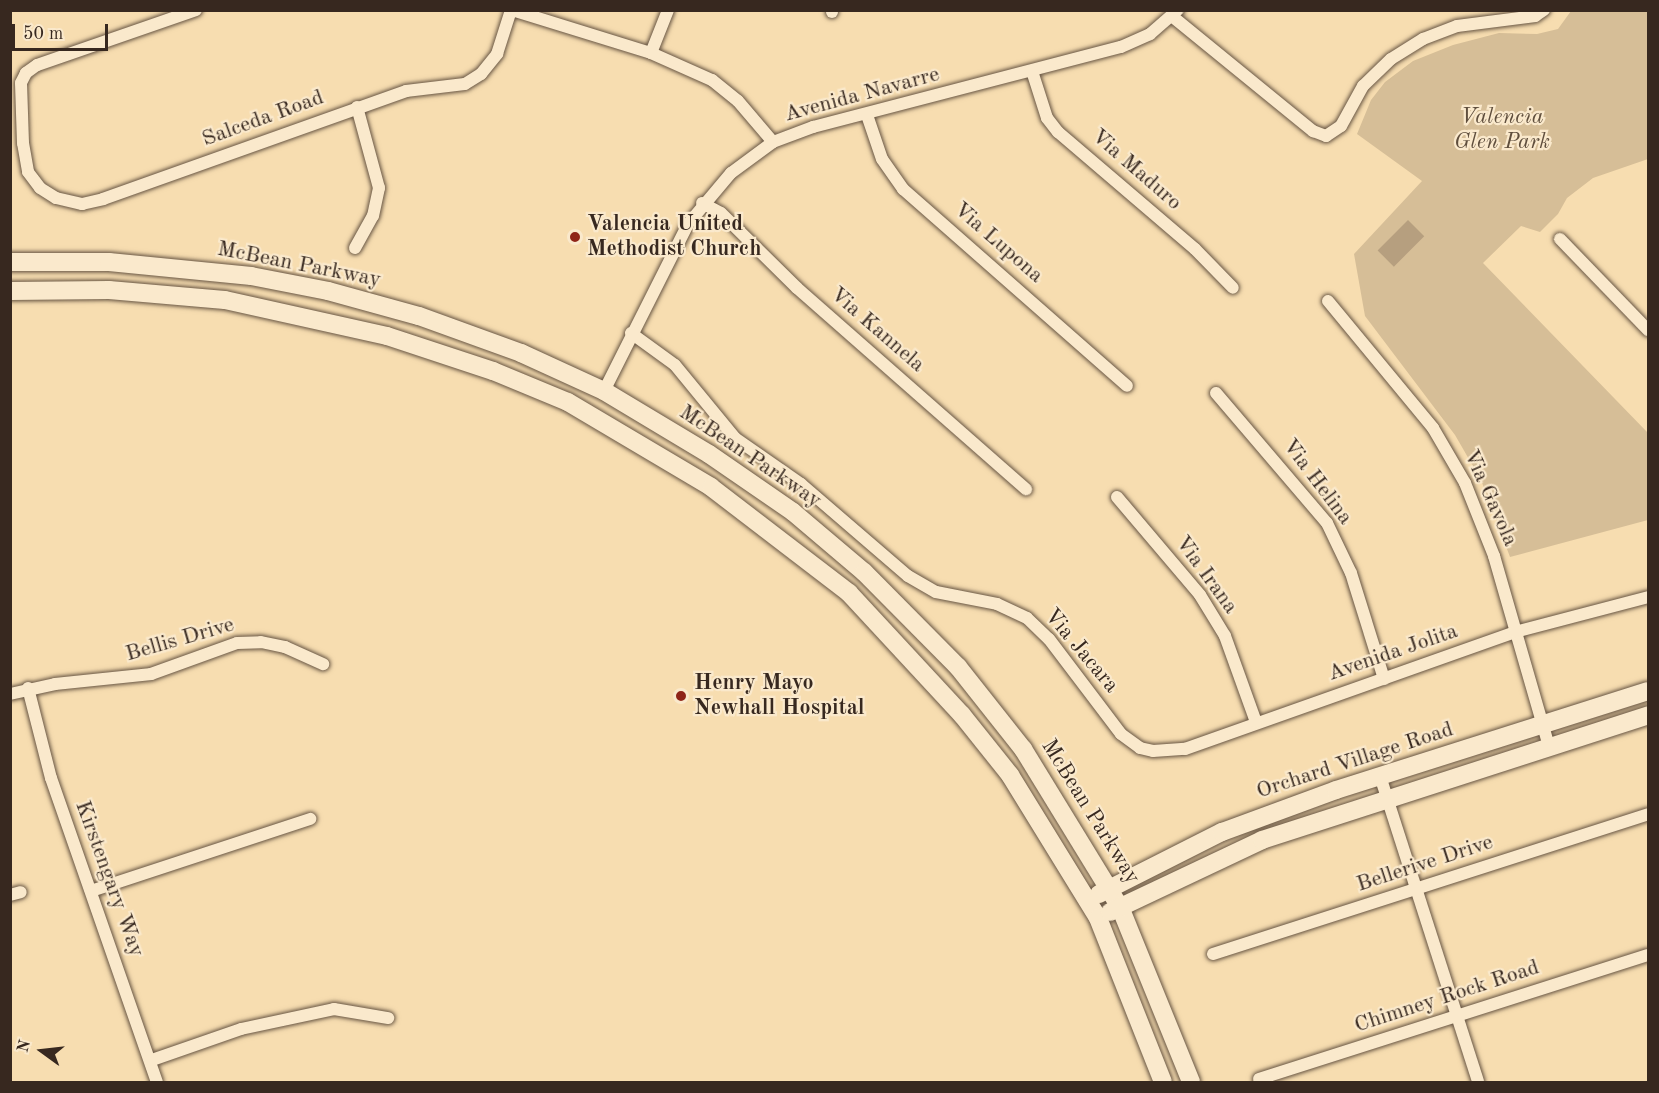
<!DOCTYPE html>
<style>
body{margin:0}
#map{position:relative;width:1659px;height:1093px;overflow:hidden;background:#f7ddb0;font-family:"Old Standard TT",serif}
div>[style]{position:absolute}
.green>*{inset:0;background:#d6be97}
.water>*{inset:0;background:#b69f7f;transform-origin:0 0}
.roads{filter:drop-shadow(0 0 2px #675543) drop-shadow(0 0 2px #675543)}
.minor>*{height:12px;margin:-6px;padding:0 6px;transform-origin:6px;border-radius:6px;background:#fae9cc}
.secondary>*{height:18px;margin:-9px;padding:0 9px;transform-origin:9px;border-radius:9px;background:#fae9cc}
.dots>*{width:16px;height:16px;translate:-50% -50%;box-sizing:border-box;border:3px solid #fae9cc;border-radius:50%}
span{translate:-50% -50%;white-space:nowrap;text-align:center;line-height:1.15;-webkit-text-stroke:4.5px #fae9cc;paint-order:stroke}
.street-label{font-size:22px;color:#37281f}
.park-label{font-size:22px;color:#5f4e3d;font-style:italic}
.poi-label{font-size:22px;color:#37281f;font-weight:700}
.left{translate:0 -50%;text-align:left}
.frame{position:absolute;inset:0;border:12px solid #37281f;pointer-events:none}
.north{position:absolute;left:12px;top:1021px;width:60px;height:60px;-webkit-text-stroke:4px #fae9cc;paint-order:stroke;rotate:285deg;font-size:16px;font-weight:700;line-height:24px;text-align:center;color:#37281f}
.north::after{content:'';display:block;margin:auto;width:21px;height:27px;background:#37281f;clip-path:polygon(50% 0,100% 100%,50% 72%,0 100%)}
.scale{position:absolute;left:12px;top:24px;width:96px;height:27px;box-sizing:border-box;border:3px solid #37281f;border-top:0;padding-left:8px;font-size:18px;line-height:21px;white-space:nowrap;color:#37281f;-webkit-text-stroke:4px #fae9cc;paint-order:stroke}
</style>
<div id="map">
<div class="green">
<div style="clip-path:polygon(1571px 11px,1648px 11px,1648px 159px,1593px 178px,1567px 198px,1558px 214px,1540px 232px,1521px 226px,1483px 263px,1648px 433px,1648px 520px,1510px 557px,1481px 480px,1455px 435px,1365px 316px,1354px 254px,1422px 181px,1357px 134px,1371px 100px,1385px 82px,1413px 61px,1453px 45px,1499px 33px,1537px 34px,1558px 29px)"></div>
</div>
<div class="water">
<div style="left:1408px;top:220px;width:23px;height:43px;rotate:45deg"></div>
</div>
<div class="roads">
<div class="minor">
<div style="left:196px;top:10px;width:168px;rotate:160.9deg"></div>
<div style="left:37px;top:65px;width:14px;rotate:144deg"></div>
<div style="left:26px;top:73px;width:11px;rotate:117deg"></div>
<div style="left:21px;top:83px;width:60px;rotate:88.1deg"></div>
<div style="left:23px;top:143px;width:29px;rotate:80deg"></div>
<div style="left:28px;top:172px;width:20px;rotate:53deg"></div>
<div style="left:40px;top:188px;width:19px;rotate:32deg"></div>
<div style="left:56px;top:198px;width:27px;rotate:13deg"></div>
<div style="left:82px;top:204px;width:22px;rotate:-13deg"></div>
<div style="left:103px;top:199px;width:322px;rotate:-19.6deg"></div>
<div style="left:406px;top:91px;width:59px;rotate:-6.8deg"></div>
<div style="left:465px;top:84px;width:19px;rotate:-32deg"></div>
<div style="left:481px;top:74px;width:26px;rotate:-51deg"></div>
<div style="left:497px;top:54px;width:46px;rotate:-72.3deg"></div>
<div style="left:512px;top:10px;width:145px;rotate:17.2deg"></div>
<div style="left:651px;top:53px;width:67px;rotate:23.9deg"></div>
<div style="left:712px;top:80px;width:33px;rotate:39deg"></div>
<div style="left:738px;top:101px;width:54px;rotate:49.5deg"></div>
<div style="left:832px;top:10px;width:2px;rotate:90deg"></div>
<div style="left:1173px;top:17px;width:181px;rotate:39.2deg"></div>
<div style="left:1313px;top:131px;width:14px;rotate:21deg"></div>
<div style="left:1326px;top:136px;width:18px;rotate:-34deg"></div>
<div style="left:1341px;top:126px;width:46px;rotate:-61.2deg"></div>
<div style="left:1363px;top:86px;width:39px;rotate:-44deg"></div>
<div style="left:1391px;top:59px;width:38px;rotate:-32deg"></div>
<div style="left:1423px;top:39px;width:36px;rotate:-21deg"></div>
<div style="left:1457px;top:26px;width:79px;rotate:-7.3deg"></div>
<div style="left:1535px;top:16px;width:11px;rotate:-34deg"></div>
<div style="left:651px;top:53px;width:46px;rotate:-68.4deg"></div>
<div style="left:1032px;top:71px;width:49px;rotate:72.3deg"></div>
<div style="left:1047px;top:118px;width:18px;rotate:52deg"></div>
<div style="left:1058px;top:132px;width:180px;rotate:40.5deg"></div>
<div style="left:1195px;top:249px;width:54px;rotate:45.7deg"></div>
<div style="left:867px;top:115px;width:46px;rotate:71.2deg"></div>
<div style="left:882px;top:159px;width:37px;rotate:55deg"></div>
<div style="left:903px;top:189px;width:298px;rotate:41.3deg"></div>
<div style="left:702px;top:203px;width:21px;rotate:28deg"></div>
<div style="left:721px;top:213px;width:107px;rotate:44.6deg"></div>
<div style="left:797px;top:288px;width:305px;rotate:41.3deg"></div>
<div style="left:1560px;top:239px;width:127px;rotate:46deg"></div>
<div style="left:355px;top:248px;width:37px;rotate:-61deg"></div>
<div style="left:373px;top:216px;width:29px;rotate:-78deg"></div>
<div style="left:379px;top:188px;width:84px;rotate:-105.2deg"></div>
<div style="left:1328px;top:301px;width:165px;rotate:50.4deg"></div>
<div style="left:1433px;top:428px;width:64px;rotate:59.8deg"></div>
<div style="left:1465px;top:483px;width:79px;rotate:68.3deg"></div>
<div style="left:1494px;top:556px;width:199px;rotate:73.9deg"></div>
<div style="left:631px;top:333px;width:54px;rotate:36deg"></div>
<div style="left:675px;top:365px;width:94px;rotate:50.6deg"></div>
<div style="left:735px;top:438px;width:80px;rotate:34.9deg"></div>
<div style="left:801px;top:484px;width:141px;rotate:40.7deg"></div>
<div style="left:908px;top:576px;width:32px;rotate:30deg"></div>
<div style="left:936px;top:592px;width:62px;rotate:11.1deg"></div>
<div style="left:997px;top:604px;width:33px;rotate:25deg"></div>
<div style="left:1027px;top:618px;width:30px;rotate:44deg"></div>
<div style="left:1049px;top:639px;width:119px;rotate:52.8deg"></div>
<div style="left:1121px;top:734px;width:24px;rotate:36deg"></div>
<div style="left:1140px;top:748px;width:13px;rotate:13deg"></div>
<div style="left:1153px;top:751px;width:32px;rotate:-4deg"></div>
<div style="left:1185px;top:749px;width:350px;rotate:-19.5deg"></div>
<div style="left:1515px;top:632px;width:138px;rotate:-14.7deg"></div>
<div style="left:604px;top:391px;width:187px;rotate:-63.3deg"></div>
<div style="left:688px;top:224px;width:67px;rotate:-49.9deg"></div>
<div style="left:731px;top:173px;width:52px;rotate:-36.4deg"></div>
<div style="left:773px;top:142px;width:43px;rotate:-20.6deg"></div>
<div style="left:813px;top:127px;width:318px;rotate:-14.6deg"></div>
<div style="left:1121px;top:47px;width:32px;rotate:-24deg"></div>
<div style="left:1150px;top:34px;width:37px;rotate:-41deg"></div>
<div style="left:1216px;top:393px;width:171px;rotate:49.5deg"></div>
<div style="left:1327px;top:523px;width:55px;rotate:64.4deg"></div>
<div style="left:1351px;top:573px;width:111px;rotate:72.7deg"></div>
<div style="left:1117px;top:497px;width:128px;rotate:49.7deg"></div>
<div style="left:1200px;top:595px;width:48px;rotate:58.6deg"></div>
<div style="left:1225px;top:636px;width:91px;rotate:70.2deg"></div>
<div style="left:28px;top:688px;width:93px;rotate:75.7deg"></div>
<div style="left:51px;top:778px;width:322px;rotate:70.8deg"></div>
<div style="left:10px;top:694px;width:46px;rotate:-12.5deg"></div>
<div style="left:55px;top:684px;width:97px;rotate:-5.9deg"></div>
<div style="left:151px;top:674px;width:91px;rotate:-19.8deg"></div>
<div style="left:237px;top:643px;width:24px;rotate:-2deg"></div>
<div style="left:261px;top:642px;width:25px;rotate:12deg"></div>
<div style="left:285px;top:647px;width:42px;rotate:24.1deg"></div>
<div style="left:1380px;top:776px;width:321px;rotate:72.2deg"></div>
<div style="left:91px;top:891px;width:231px;rotate:-18.2deg"></div>
<div style="left:10px;top:895px;width:11px;rotate:-15deg"></div>
<div style="left:1213px;top:954px;width:457px;rotate:-17.8deg"></div>
<div style="left:152px;top:1060px;width:94px;rotate:-19.2deg"></div>
<div style="left:241px;top:1029px;width:95px;rotate:-12.1deg"></div>
<div style="left:334px;top:1009px;width:55px;rotate:9.5deg"></div>
<div style="left:1259px;top:1079px;width:408px;rotate:-17.7deg"></div>
</div>
<div class="secondary">
<div style="left:10px;top:262px;width:99px"></div>
<div style="left:109px;top:262px;width:143px;rotate:5.6deg"></div>
<div style="left:251px;top:276px;width:78px;rotate:11deg"></div>
<div style="left:328px;top:291px;width:94px;rotate:15.4deg"></div>
<div style="left:419px;top:316px;width:109px;rotate:19.9deg"></div>
<div style="left:521px;top:353px;width:91px;rotate:24.6deg"></div>
<div style="left:604px;top:391px;width:122px;rotate:31deg"></div>
<div style="left:709px;top:454px;width:102px;rotate:34.6deg"></div>
<div style="left:793px;top:512px;width:93px;rotate:40.2deg"></div>
<div style="left:864px;top:572px;width:134px;rotate:45.3deg"></div>
<div style="left:958px;top:667px;width:105px;rotate:51.6deg"></div>
<div style="left:1023px;top:749px;width:185px;rotate:58.5deg"></div>
<div style="left:1120px;top:907px;width:189px;rotate:67.9deg"></div>
<div style="left:10px;top:291px;width:99px;rotate:-0.6deg"></div>
<div style="left:109px;top:290px;width:116px;rotate:4.9deg"></div>
<div style="left:225px;top:300px;width:166px;rotate:12.5deg"></div>
<div style="left:387px;top:336px;width:112px;rotate:18.3deg"></div>
<div style="left:493px;top:371px;width:81px;rotate:22.5deg"></div>
<div style="left:568px;top:402px;width:166px;rotate:30.7deg"></div>
<div style="left:711px;top:487px;width:174px;rotate:37.5deg"></div>
<div style="left:849px;top:593px;width:166px;rotate:47.2deg"></div>
<div style="left:962px;top:715px;width:77px;rotate:51.3deg"></div>
<div style="left:1010px;top:775px;width:168px;rotate:58.4deg"></div>
<div style="left:1098px;top:918px;width:176px;rotate:68.4deg"></div>
<div style="left:1099px;top:894px;width:138px;rotate:-26.8deg"></div>
<div style="left:1222px;top:832px;width:121px;rotate:-20.2deg"></div>
<div style="left:1336px;top:790px;width:327px;rotate:-17.6deg"></div>
<div style="left:1110px;top:912px;width:168px;rotate:-25.3deg"></div>
<div style="left:1262px;top:840px;width:406px;rotate:-17.9deg"></div>
</div>
</div>
<div class="dots">
<div style="left:575px;top:237px;background:#8f2418"></div>
<div style="left:681px;top:696px;background:#8f2418"></div>
</div>
<div class="street-label">
<span style="left:862px;top:95px;rotate:-15deg">Avenida Navarre</span>
<span style="left:263px;top:119px;rotate:-20deg">Salceda Road</span>
<span style="left:1136px;top:170px;rotate:41deg">Via Maduro</span>
<span style="left:998px;top:243px;rotate:41deg">Via Lupona</span>
<span style="left:299px;top:265px;rotate:11deg">McBean Parkway</span>
<span style="left:877px;top:330px;rotate:41deg">Via Kannela</span>
<span style="left:750px;top:457px;rotate:34deg">McBean Parkway</span>
<span style="left:1317px;top:482px;rotate:53deg">Via Helina</span>
<span style="left:1490px;top:498px;rotate:66deg">Via Gavola</span>
<span style="left:1206px;top:575px;rotate:54deg">Via Irana</span>
<span style="left:180px;top:640px;rotate:-16deg">Bellis Drive</span>
<span style="left:1081px;top:651px;rotate:50deg">Via Jacara</span>
<span style="left:1393px;top:653px;rotate:-19deg">Avenida Jolita</span>
<span style="left:1355px;top:761px;rotate:-18deg">Orchard Village Road</span>
<span style="left:1090px;top:812px;rotate:58deg">McBean Parkway</span>
<span style="left:1425px;top:864px;rotate:-18deg">Bellerive Drive</span>
<span style="left:109px;top:879px;rotate:70deg">Kirstengary Way</span>
<span style="left:1447px;top:997px;rotate:-18deg">Chimney Rock Road</span>
</div>
<div class="park-label">
<span style="left:1502px;top:130px">Valencia<br>Glen Park</span>
</div>
<div class="poi-label">
<span class="left" style="left:587px;top:237px">Valencia United<br>Methodist Church</span>
<span class="left" style="left:694px;top:696px">Henry Mayo<br>Newhall Hospital</span>
</div>
<div class="frame"></div>
<div class="north">N</div>
<div class="scale">50 m</div>
</div>
